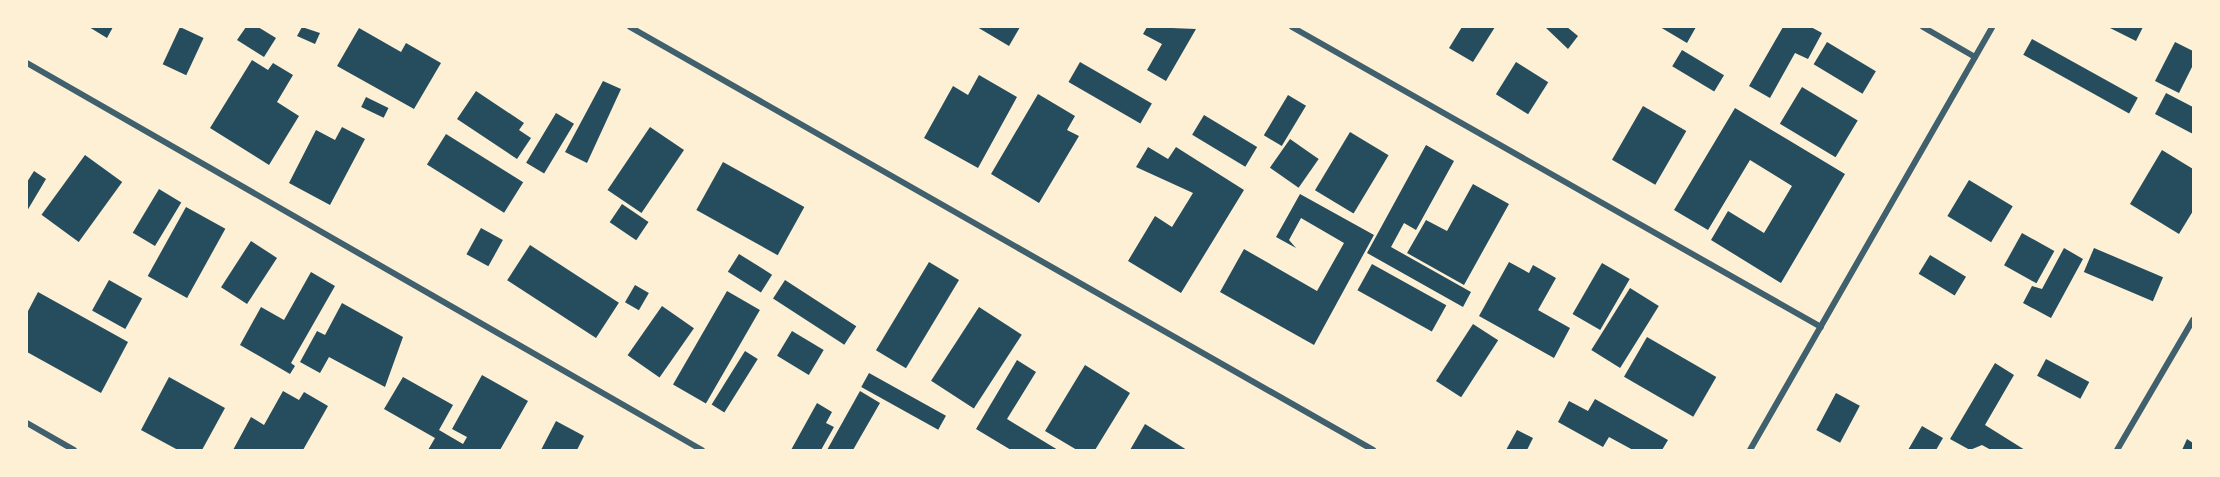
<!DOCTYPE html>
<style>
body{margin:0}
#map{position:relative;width:2220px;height:477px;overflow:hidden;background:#fdf0d5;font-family:"Source Sans 3",sans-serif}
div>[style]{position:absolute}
.building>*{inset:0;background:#264d5e;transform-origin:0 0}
.minor>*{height:6px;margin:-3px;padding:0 3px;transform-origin:3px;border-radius:3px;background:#3f606c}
span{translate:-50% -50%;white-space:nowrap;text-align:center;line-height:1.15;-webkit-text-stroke:4.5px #fdf0d5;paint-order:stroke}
.frame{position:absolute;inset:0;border:28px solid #fdf0d5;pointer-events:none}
</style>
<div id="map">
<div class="building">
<div style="clip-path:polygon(89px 27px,113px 27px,107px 38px)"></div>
<div style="left:180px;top:27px;width:26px;height:41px;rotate:25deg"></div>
<div style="clip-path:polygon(246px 27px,258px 27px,276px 38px,264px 57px,237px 40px)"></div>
<div style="clip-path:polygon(302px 27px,320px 33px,315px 44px,297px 36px)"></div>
<div style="clip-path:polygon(977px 27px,1020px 27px,1009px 46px)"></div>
<div style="clip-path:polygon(1147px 27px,1196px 29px,1166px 81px,1147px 70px,1162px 44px,1143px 34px)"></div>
<div style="clip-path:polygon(1462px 27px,1495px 27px,1473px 62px,1449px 48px)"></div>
<div style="clip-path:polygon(1545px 27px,1567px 27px,1578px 36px,1568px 49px)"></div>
<div style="clip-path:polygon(1660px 27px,1696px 27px,1687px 43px)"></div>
<div style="clip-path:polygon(1783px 27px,1811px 27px,1822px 33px,1808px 59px,1795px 53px,1770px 98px,1749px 86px)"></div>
<div style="clip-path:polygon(2108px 27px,2143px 27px,2136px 41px)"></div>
<div style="clip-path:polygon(359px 28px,401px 52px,406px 43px,441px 63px,414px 109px,337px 66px)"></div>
<div style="left:2032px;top:39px;width:121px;height:18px;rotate:29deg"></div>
<div style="left:1827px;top:42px;width:57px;height:26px;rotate:31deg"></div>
<div style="clip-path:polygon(2175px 42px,2193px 51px,2193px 65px,2179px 93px,2155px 81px)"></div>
<div style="left:1682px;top:50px;width:49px;height:19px;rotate:31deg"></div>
<div style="clip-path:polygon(252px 60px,268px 70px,273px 63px,293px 75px,277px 102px,299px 116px,269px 165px,210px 128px)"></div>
<div style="left:1080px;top:62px;width:83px;height:23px;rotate:30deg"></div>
<div style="left:1516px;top:62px;width:38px;height:38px;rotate:32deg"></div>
<div style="clip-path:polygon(979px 75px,1017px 97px,978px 168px,924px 138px,953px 86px,968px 95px)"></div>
<div style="clip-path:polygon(603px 81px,621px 89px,587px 163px,565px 152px)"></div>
<div style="left:1802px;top:87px;width:65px;height:43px;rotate:31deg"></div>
<div style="clip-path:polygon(476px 91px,524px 123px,519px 130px,531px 138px,517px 159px,457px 119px)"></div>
<div style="clip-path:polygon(2166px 93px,2193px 107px,2193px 134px,2155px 114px)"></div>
<div style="clip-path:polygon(1038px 94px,1075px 116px,1067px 130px,1079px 136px,1039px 203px,991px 174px)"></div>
<div style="left:1288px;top:95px;width:21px;height:47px;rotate:31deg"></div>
<div style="left:366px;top:97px;width:25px;height:11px;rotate:26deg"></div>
<div style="left:1643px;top:106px;width:50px;height:62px;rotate:30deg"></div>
<div style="clip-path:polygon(1735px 108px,1845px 174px,1781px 283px,1711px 240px,1728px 211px,1764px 233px,1792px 186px,1750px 160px,1708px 230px,1674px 210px)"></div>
<div style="left:556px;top:113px;width:21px;height:58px;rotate:31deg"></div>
<div style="left:1204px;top:115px;width:62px;height:23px;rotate:31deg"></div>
<div style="clip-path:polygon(342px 127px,365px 139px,330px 205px,289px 183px,316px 130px,335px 140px)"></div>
<div style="left:650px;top:127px;width:41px;height:76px;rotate:34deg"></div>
<div style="left:1350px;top:132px;width:45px;height:68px;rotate:31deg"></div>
<div style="left:446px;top:134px;width:91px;height:36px;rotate:32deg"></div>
<div style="left:1290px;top:139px;width:35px;height:35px;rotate:35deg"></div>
<div style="clip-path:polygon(1426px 145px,1454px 161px,1416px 230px,1404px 223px,1391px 247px,1471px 292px,1463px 307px,1367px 253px)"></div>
<div style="clip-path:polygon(1148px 147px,1168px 159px,1176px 147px,1244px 190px,1181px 293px,1128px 261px,1155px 216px,1172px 227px,1193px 193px,1136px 167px)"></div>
<div style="clip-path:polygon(2162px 150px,2193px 169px,2193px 211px,2179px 234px,2130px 204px)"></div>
<div style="left:85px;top:155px;width:46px;height:74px;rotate:36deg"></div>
<div style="left:723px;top:162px;width:93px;height:55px;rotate:29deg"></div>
<div style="clip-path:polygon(34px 171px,46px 179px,27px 211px,27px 182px)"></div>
<div style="left:1969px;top:180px;width:51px;height:42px;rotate:31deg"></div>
<div style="clip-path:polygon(1473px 184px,1509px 204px,1464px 285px,1407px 253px,1426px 220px,1447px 231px)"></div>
<div style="left:159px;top:189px;width:26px;height:51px;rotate:31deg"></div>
<div style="clip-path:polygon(1300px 194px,1374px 235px,1314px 345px,1220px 292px,1244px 249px,1317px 291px,1344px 243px,1301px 218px,1289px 240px,1296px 248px,1276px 237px)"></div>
<div style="left:622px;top:204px;width:32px;height:22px;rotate:34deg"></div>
<div style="left:186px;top:207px;width:45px;height:79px;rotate:29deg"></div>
<div style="left:481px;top:228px;width:25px;height:30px;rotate:29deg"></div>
<div style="left:2022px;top:233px;width:37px;height:37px;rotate:29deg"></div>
<div style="left:251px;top:241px;width:31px;height:55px;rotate:33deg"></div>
<div style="left:530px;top:245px;width:106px;height:42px;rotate:33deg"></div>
<div style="clip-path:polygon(2064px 248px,2083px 259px,2051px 318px,2023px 303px,2032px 286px,2042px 289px)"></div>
<div style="left:2094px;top:248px;width:75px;height:26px;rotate:23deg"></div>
<div style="left:739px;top:254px;width:39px;height:21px;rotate:32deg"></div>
<div style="left:1930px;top:255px;width:42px;height:22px;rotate:31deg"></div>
<div style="left:929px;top:262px;width:35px;height:103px;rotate:31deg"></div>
<div style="clip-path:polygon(1509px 262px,1529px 273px,1533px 265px,1556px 278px,1538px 310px,1570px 328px,1554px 358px,1479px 316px)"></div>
<div style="left:1602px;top:263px;width:32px;height:59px;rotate:30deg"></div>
<div style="left:1372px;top:264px;width:85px;height:30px;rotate:29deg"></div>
<div style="clip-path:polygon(311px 272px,335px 286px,291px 363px,295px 366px,290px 374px,240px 345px,261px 307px,284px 320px)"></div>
<div style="left:109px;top:280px;width:38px;height:35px;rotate:29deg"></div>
<div style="left:785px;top:280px;width:85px;height:22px;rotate:33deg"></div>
<div style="left:635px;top:285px;width:16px;height:20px;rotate:30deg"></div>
<div style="left:1630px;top:288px;width:34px;height:73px;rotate:32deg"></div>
<div style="left:727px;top:291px;width:38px;height:108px;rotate:30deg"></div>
<div style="clip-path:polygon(38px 292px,128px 342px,101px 393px,27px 352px,27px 313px)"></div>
<div style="clip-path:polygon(342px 303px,403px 337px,385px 387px,329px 357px,320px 373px,300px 362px,317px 331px,325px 335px)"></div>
<div style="left:662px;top:306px;width:39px;height:60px;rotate:35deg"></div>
<div style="left:979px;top:307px;width:51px;height:88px;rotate:33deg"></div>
<div style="left:1473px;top:324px;width:30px;height:68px;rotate:33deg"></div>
<div style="left:792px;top:331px;width:37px;height:29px;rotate:31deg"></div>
<div style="left:1647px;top:337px;width:80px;height:46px;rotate:30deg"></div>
<div style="left:745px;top:351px;width:15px;height:63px;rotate:32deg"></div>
<div style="left:2046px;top:359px;width:49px;height:19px;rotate:28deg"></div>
<div style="clip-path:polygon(1017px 360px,1036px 372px,1007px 419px,1058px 450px,1011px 450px,976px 429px)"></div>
<div style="clip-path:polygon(1995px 363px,2014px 375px,1985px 425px,2025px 450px,1991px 450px,1982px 445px,1970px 450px,1950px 439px)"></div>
<div style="clip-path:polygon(1085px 365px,1130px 393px,1095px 450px,1077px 450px,1045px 431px)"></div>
<div style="left:869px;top:373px;width:88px;height:16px;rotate:29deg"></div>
<div style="clip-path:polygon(482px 375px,528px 401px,500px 450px,428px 450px,435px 438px,384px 409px,403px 377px,453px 405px,439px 430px,463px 444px,467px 437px,452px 429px)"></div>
<div style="clip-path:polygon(169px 377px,225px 408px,202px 450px,178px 450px,141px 430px)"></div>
<div style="clip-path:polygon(283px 391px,299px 400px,304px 392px,328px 406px,303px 450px,233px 450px,251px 417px,264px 425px)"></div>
<div style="clip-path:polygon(860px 391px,880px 403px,853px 450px,827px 450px)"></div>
<div style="left:1836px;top:393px;width:27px;height:42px;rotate:28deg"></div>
<div style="clip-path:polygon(1595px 399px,1668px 440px,1662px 450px,1633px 450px,1609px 437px,1603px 447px,1558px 422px,1569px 401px,1588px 411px)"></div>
<div style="clip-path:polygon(817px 403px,832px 412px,826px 423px,834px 427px,821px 450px,791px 450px)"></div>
<div style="clip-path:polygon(556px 421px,584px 436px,577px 450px,541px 450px)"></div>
<div style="clip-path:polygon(1145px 424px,1187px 450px,1130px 450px)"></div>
<div style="clip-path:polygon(1922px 426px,1943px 438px,1936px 450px,1908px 450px)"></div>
<div style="clip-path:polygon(1517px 430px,1533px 438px,1527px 450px,1506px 450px)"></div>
<div style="clip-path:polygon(2187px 439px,2193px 443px,2193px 450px,2182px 450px)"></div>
</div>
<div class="minor">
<div style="left:630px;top:27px;width:855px;rotate:29.65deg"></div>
<div style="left:1292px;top:27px;width:608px;rotate:29.56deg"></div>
<div style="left:1923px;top:27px;width:60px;rotate:30deg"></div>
<div style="left:27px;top:63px;width:778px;rotate:29.83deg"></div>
<div style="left:27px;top:423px;width:54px;rotate:29.9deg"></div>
<div style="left:1750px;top:450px;width:487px;rotate:-60.2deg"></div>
<div style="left:2117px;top:450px;width:151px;rotate:-59.7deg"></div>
</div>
<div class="frame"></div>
</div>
